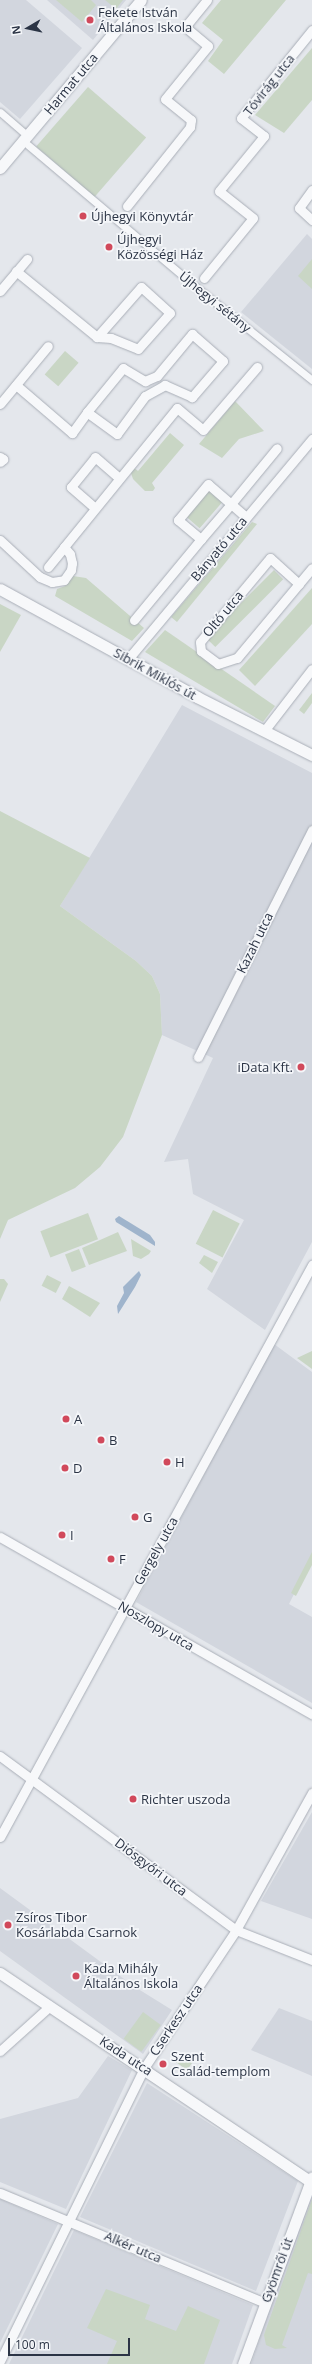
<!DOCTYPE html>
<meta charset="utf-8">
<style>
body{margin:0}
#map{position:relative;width:312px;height:2364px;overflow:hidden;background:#e4e7ec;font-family:"Open Sans",sans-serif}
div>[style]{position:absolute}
.built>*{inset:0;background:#d2d6de}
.green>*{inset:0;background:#c9d6c5;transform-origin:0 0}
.water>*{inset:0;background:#9fb4cc}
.roads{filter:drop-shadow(0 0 1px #a9aeb7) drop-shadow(0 0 1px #a9aeb7)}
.pedestrian>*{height:7px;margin:-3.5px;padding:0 3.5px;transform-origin:3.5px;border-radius:3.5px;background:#f7f8fa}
.minor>*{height:9px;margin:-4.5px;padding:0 4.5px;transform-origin:4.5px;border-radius:4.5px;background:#f7f8fa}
.tertiary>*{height:11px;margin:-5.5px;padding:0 5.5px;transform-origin:5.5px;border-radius:5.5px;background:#f7f8fa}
.dots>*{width:11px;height:11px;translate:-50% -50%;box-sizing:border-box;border:2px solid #f4f6f9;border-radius:50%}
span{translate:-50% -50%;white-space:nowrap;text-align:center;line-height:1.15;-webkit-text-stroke:3.5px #f4f6f9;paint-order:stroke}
.poi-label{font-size:13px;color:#2b3445}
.left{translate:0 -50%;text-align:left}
.right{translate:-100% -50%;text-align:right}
.street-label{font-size:13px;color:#2b3445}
.north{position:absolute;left:8px;top:8px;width:40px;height:40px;-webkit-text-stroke:3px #f4f6f9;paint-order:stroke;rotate:261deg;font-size:11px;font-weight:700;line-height:16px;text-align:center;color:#2b3445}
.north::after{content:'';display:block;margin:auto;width:14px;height:18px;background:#2b3445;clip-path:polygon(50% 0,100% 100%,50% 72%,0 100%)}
.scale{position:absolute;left:8px;top:2338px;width:122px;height:18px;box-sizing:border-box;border:2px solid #2b3445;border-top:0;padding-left:5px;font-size:12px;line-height:14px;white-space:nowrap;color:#2b3445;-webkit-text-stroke:3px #f4f6f9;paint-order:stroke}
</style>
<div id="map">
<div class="built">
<div style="clip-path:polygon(0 0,26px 0,82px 48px,20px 119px,0 102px)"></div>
<div style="clip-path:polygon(47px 0,126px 0,93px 40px)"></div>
<div style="clip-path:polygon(307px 234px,312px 239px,312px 369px,241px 312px)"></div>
<div style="clip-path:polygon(182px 705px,312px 773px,312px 1242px,265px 1330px,207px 1289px,244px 1220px,193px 1194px,188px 1159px,164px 1162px,213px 1058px,162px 1035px,160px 994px,152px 976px,136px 961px,60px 906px)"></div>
<div style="clip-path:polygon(274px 1344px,312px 1372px,312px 1558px,289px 1604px,312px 1617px,312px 1703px,136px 1602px)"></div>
<div style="clip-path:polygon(312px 1812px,312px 1919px,261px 1901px)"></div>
<div style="clip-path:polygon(0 1888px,135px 1987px,172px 2010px,143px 2054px,0 1951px)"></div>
<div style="clip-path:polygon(279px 2008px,312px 2021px,312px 2076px,251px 2050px)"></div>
<div style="clip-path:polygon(108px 2056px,132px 2070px,66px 2209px,0 2182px,0 2119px,78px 2098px)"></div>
<div style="clip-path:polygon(147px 2083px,298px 2181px,256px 2291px,80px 2217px)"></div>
<div style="clip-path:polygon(312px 2195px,312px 2364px,251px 2364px,277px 2288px)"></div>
<div style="clip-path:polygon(0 2199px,58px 2224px,0 2343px)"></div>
<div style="clip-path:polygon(74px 2230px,253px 2305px,232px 2364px,9px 2364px)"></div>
</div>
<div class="green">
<div style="clip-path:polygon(56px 0,91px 0,96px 5px,82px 22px)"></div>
<div style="clip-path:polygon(105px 0,123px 0,116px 9px)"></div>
<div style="clip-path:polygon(221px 0,286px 0,224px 74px,208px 61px,223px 40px,202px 23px)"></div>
<div style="clip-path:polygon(312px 48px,312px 100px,284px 133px,255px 115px)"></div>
<div style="left:88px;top:87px;width:77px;height:79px;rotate:41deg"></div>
<div style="clip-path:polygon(312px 259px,312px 289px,298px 276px)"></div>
<div style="left:65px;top:351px;width:18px;height:31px;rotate:41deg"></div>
<div style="clip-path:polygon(235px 401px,264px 431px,239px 439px,222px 458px,199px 444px)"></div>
<div style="clip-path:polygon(170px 433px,184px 445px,152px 483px,155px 488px,153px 491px,145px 491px,133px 479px,130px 470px,133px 467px,138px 471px)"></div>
<div style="left:209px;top:490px;width:18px;height:35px;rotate:41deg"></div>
<div style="clip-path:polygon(252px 522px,257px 524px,177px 622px,171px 617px)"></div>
<div style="left:274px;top:570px;width:13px;height:96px;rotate:45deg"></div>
<div style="clip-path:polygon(73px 576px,86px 578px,144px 628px,132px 641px,55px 596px,57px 589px,65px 586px)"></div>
<div style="clip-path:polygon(312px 588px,312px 624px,255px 686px,239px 670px)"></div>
<div style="clip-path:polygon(0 604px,21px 615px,0 652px)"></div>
<div style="clip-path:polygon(165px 630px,275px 706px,263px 722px,145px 652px)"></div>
<div style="clip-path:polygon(312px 693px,312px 703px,304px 714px,299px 710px)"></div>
<div style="clip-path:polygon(0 811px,90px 858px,60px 906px,136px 961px,152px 976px,160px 994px,162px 1035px,123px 1137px,100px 1167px,75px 1188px,8px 1220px,0 1239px)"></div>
<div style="left:213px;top:1210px;width:30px;height:38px;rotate:27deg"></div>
<div style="left:88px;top:1213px;width:28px;height:51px;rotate:69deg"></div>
<div style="clip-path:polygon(118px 1232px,127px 1251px,89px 1265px,82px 1248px)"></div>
<div style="clip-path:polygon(131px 1239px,151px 1251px,149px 1254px,141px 1259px,133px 1256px)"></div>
<div style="left:79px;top:1249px;width:19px;height:15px;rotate:69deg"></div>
<div style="clip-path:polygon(204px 1255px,218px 1262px,212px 1273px,199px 1263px)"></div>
<div style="left:47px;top:1275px;width:16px;height:12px;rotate:27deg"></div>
<div style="clip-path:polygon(0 1279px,4px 1279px,8px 1284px,0 1302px)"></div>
<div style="clip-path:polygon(69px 1286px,100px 1303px,90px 1317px,62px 1299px)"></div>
<div style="clip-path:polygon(312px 1351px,312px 1369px,297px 1358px)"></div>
<div style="clip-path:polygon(312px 1552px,312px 1565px,296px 1596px,291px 1593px)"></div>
<div style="left:143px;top:2012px;width:22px;height:33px;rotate:36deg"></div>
<div style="clip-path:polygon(179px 2053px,195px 2059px,187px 2070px,173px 2060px)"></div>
<div style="clip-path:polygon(312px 2199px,312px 2274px,308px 2273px,282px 2345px,287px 2348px,275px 2349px,266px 2345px,264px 2335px)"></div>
<div style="clip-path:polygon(106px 2289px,150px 2305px,145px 2319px,176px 2331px,188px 2306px,220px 2320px,204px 2364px,107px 2364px,117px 2341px,87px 2328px)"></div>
</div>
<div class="water">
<div style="clip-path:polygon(119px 1216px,150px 1235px,155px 1242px,155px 1246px,116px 1222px,115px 1219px)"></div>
<div style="clip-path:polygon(139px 1271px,141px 1275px,135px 1287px,118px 1314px,117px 1306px,124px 1293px,123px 1287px)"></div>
</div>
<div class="roads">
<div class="pedestrian">
<div style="left:0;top:112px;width:30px;rotate:41deg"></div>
<div style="left:28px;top:145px;width:220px;rotate:40.2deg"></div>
<div style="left:196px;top:287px;width:149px;rotate:38.7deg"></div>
</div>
<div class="minor">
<div style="left:312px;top:190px;width:22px;rotate:126deg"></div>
<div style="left:299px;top:208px;width:18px;rotate:43deg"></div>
<div style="left:127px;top:206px;width:101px;rotate:-51.4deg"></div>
<div style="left:190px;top:127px;width:7px;rotate:-82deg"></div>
<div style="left:191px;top:120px;width:33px;rotate:-141deg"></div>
<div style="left:165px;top:99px;width:68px;rotate:-50.9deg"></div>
<div style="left:208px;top:46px;width:30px;rotate:-140deg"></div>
<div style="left:185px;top:27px;width:35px;rotate:-51deg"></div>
<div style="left:16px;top:271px;width:104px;rotate:39.2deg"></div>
<div style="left:97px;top:337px;width:14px;rotate:4deg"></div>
<div style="left:111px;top:338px;width:29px;rotate:22deg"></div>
<div style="left:138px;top:349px;width:48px;rotate:-48.4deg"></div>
<div style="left:170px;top:313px;width:39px;rotate:-138deg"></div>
<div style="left:141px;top:287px;width:67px;rotate:131.3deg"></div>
<div style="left:204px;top:278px;width:77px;rotate:-50.8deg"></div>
<div style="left:253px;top:218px;width:43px;rotate:-141.5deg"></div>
<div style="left:219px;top:191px;width:71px;rotate:-50.7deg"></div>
<div style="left:264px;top:136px;width:29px;rotate:-142deg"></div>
<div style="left:241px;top:118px;width:113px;rotate:-51.1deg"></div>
<div style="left:0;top:291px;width:42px;rotate:-49.8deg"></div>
<div style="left:16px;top:385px;width:74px;rotate:40.6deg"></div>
<div style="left:72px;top:433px;width:26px;rotate:-54deg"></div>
<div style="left:87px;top:412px;width:57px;rotate:-50.7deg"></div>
<div style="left:123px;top:368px;width:26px;rotate:31deg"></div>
<div style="left:145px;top:381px;width:13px;rotate:-23deg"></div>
<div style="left:157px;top:376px;width:55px;rotate:-50.2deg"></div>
<div style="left:192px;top:334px;width:41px;rotate:41.1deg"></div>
<div style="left:223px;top:361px;width:48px;rotate:130.7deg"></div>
<div style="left:192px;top:397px;width:30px;rotate:-156deg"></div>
<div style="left:165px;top:385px;width:23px;rotate:151deg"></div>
<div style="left:145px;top:396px;width:47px;rotate:126.4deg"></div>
<div style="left:117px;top:434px;width:37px;rotate:-144deg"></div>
<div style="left:0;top:404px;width:75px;rotate:-50.4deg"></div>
<div style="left:0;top:457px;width:4px;rotate:34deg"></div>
<div style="left:3px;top:459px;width:4px;rotate:135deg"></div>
<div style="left:95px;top:508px;width:32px;rotate:-139deg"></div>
<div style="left:71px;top:487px;width:38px;rotate:-51deg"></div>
<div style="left:95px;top:457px;width:32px;rotate:41deg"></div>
<div style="left:246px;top:517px;width:20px;rotate:-139deg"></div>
<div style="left:231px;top:504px;width:30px;rotate:-139deg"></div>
<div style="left:208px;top:484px;width:47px;rotate:129.8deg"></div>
<div style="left:178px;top:520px;width:30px;rotate:40deg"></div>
<div style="left:201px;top:539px;width:46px;rotate:-49.4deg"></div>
<div style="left:231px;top:504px;width:72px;rotate:-50.6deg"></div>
<div style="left:0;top:540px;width:54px;rotate:42.8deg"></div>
<div style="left:40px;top:577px;width:13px;rotate:23deg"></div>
<div style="left:52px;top:582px;width:12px;rotate:-9deg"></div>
<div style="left:64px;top:580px;width:12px;rotate:-55deg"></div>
<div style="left:71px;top:570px;width:7px;rotate:-82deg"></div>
<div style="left:72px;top:563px;width:9px;rotate:-103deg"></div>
<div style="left:70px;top:554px;width:9px;rotate:-131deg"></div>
<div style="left:64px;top:547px;width:179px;rotate:-50.9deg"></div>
<div style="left:177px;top:408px;width:34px;rotate:40deg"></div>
<div style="left:203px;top:430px;width:83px;rotate:-49.4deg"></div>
<div style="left:48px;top:567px;width:26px;rotate:-51deg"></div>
<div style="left:299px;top:584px;width:39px;rotate:-138deg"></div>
<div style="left:270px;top:558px;width:109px;rotate:129.8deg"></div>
<div style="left:200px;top:642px;width:9px;rotate:84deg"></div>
<div style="left:201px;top:651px;width:21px;rotate:37deg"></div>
<div style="left:218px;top:664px;width:20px;rotate:-18deg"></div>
<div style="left:237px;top:658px;width:117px;rotate:-50.2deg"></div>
<div style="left:134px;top:620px;width:105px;rotate:-50.4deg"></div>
<div style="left:128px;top:659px;width:287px;rotate:-50.1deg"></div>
<div style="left:264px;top:731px;width:78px;rotate:-52.3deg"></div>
<div style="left:198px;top:1057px;width:254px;rotate:-63.3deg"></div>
<div style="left:0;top:1537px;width:359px;rotate:29.6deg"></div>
<div style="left:0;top:1756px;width:293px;rotate:36.4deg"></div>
<div style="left:236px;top:1930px;width:82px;rotate:21.5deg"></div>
<div style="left:0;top:1837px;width:652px;rotate:-61.39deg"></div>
<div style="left:0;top:2051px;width:67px;rotate:-42deg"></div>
<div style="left:0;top:2193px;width:287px;rotate:22.5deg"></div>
<div style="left:0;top:2361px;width:326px;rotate:-63.8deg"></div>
<div style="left:144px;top:2068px;width:166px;rotate:-56.3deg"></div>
<div style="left:236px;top:1930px;width:157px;rotate:-61deg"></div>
</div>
<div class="tertiary">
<div style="left:0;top:168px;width:219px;rotate:-50deg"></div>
<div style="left:0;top:589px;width:225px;rotate:28.7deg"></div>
<div style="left:197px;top:697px;width:129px;rotate:26.8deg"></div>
<div style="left:0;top:1973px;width:373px;rotate:33.9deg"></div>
<div style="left:243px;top:2364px;width:199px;rotate:-69.7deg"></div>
</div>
</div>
<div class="dots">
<div style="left:90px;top:20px;background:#d1495b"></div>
<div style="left:83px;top:216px;background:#d1495b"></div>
<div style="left:109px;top:247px;background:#d1495b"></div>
<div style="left:301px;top:1067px;background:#d1495b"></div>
<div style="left:66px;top:1419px;background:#d1495b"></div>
<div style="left:101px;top:1440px;background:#d1495b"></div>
<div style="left:167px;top:1462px;background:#d1495b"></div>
<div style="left:65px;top:1468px;background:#d1495b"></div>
<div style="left:135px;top:1517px;background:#d1495b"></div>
<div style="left:62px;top:1535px;background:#d1495b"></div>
<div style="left:111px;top:1559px;background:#d1495b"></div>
<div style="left:133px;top:1799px;background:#d1495b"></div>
<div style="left:8px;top:1925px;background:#d1495b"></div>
<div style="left:76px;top:1976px;background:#d1495b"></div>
<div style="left:163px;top:2064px;background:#d1495b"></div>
</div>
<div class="poi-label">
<span class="left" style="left:98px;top:20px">Fekete István<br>Általános Iskola</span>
<span class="left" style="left:91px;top:216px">Újhegyi Könyvtár</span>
<span class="left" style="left:117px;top:247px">Újhegyi<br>Közösségi Ház</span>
<span class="right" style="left:293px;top:1067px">iData Kft.</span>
<span class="left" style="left:74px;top:1419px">A</span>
<span class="left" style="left:109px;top:1440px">B</span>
<span class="left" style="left:175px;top:1462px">H</span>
<span class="left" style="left:73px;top:1468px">D</span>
<span class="left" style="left:143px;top:1517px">G</span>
<span class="left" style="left:70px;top:1535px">I</span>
<span class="left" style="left:119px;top:1559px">F</span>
<span class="left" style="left:141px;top:1799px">Richter uszoda</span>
<span class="left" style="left:16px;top:1925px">Zsíros Tibor<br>Kosárlabda Csarnok</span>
<span class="left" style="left:84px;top:1976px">Kada Mihály<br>Általános Iskola</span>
<span class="left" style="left:171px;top:2064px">Szent<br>Család-templom</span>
</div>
<div class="street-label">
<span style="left:71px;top:84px;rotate:-50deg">Harmat utca</span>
<span style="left:269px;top:85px;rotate:-52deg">Tóvirág utca</span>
<span style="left:215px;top:302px;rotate:39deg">Újhegyi sétány</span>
<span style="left:219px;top:549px;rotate:-50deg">Bányató utca</span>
<span style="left:223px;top:614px;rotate:-50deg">Oltó utca</span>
<span style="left:155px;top:674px;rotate:29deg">Sibrik Miklós út</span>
<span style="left:255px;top:943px;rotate:-64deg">Kazah utca</span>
<span style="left:156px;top:1551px;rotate:-61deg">Gergely utca</span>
<span style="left:156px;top:1626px;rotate:30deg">Noszlopy utca</span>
<span style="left:151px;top:1867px;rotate:37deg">Diósgyőri utca</span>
<span style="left:176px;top:2020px;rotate:-56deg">Cserkesz utca</span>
<span style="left:126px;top:2056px;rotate:33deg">Kada utca</span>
<span style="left:133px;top:2247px;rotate:23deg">Alkér utca</span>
<span style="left:277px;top:2270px;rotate:-70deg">Gyömrői út</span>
</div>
<div class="north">N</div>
<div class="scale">100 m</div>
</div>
